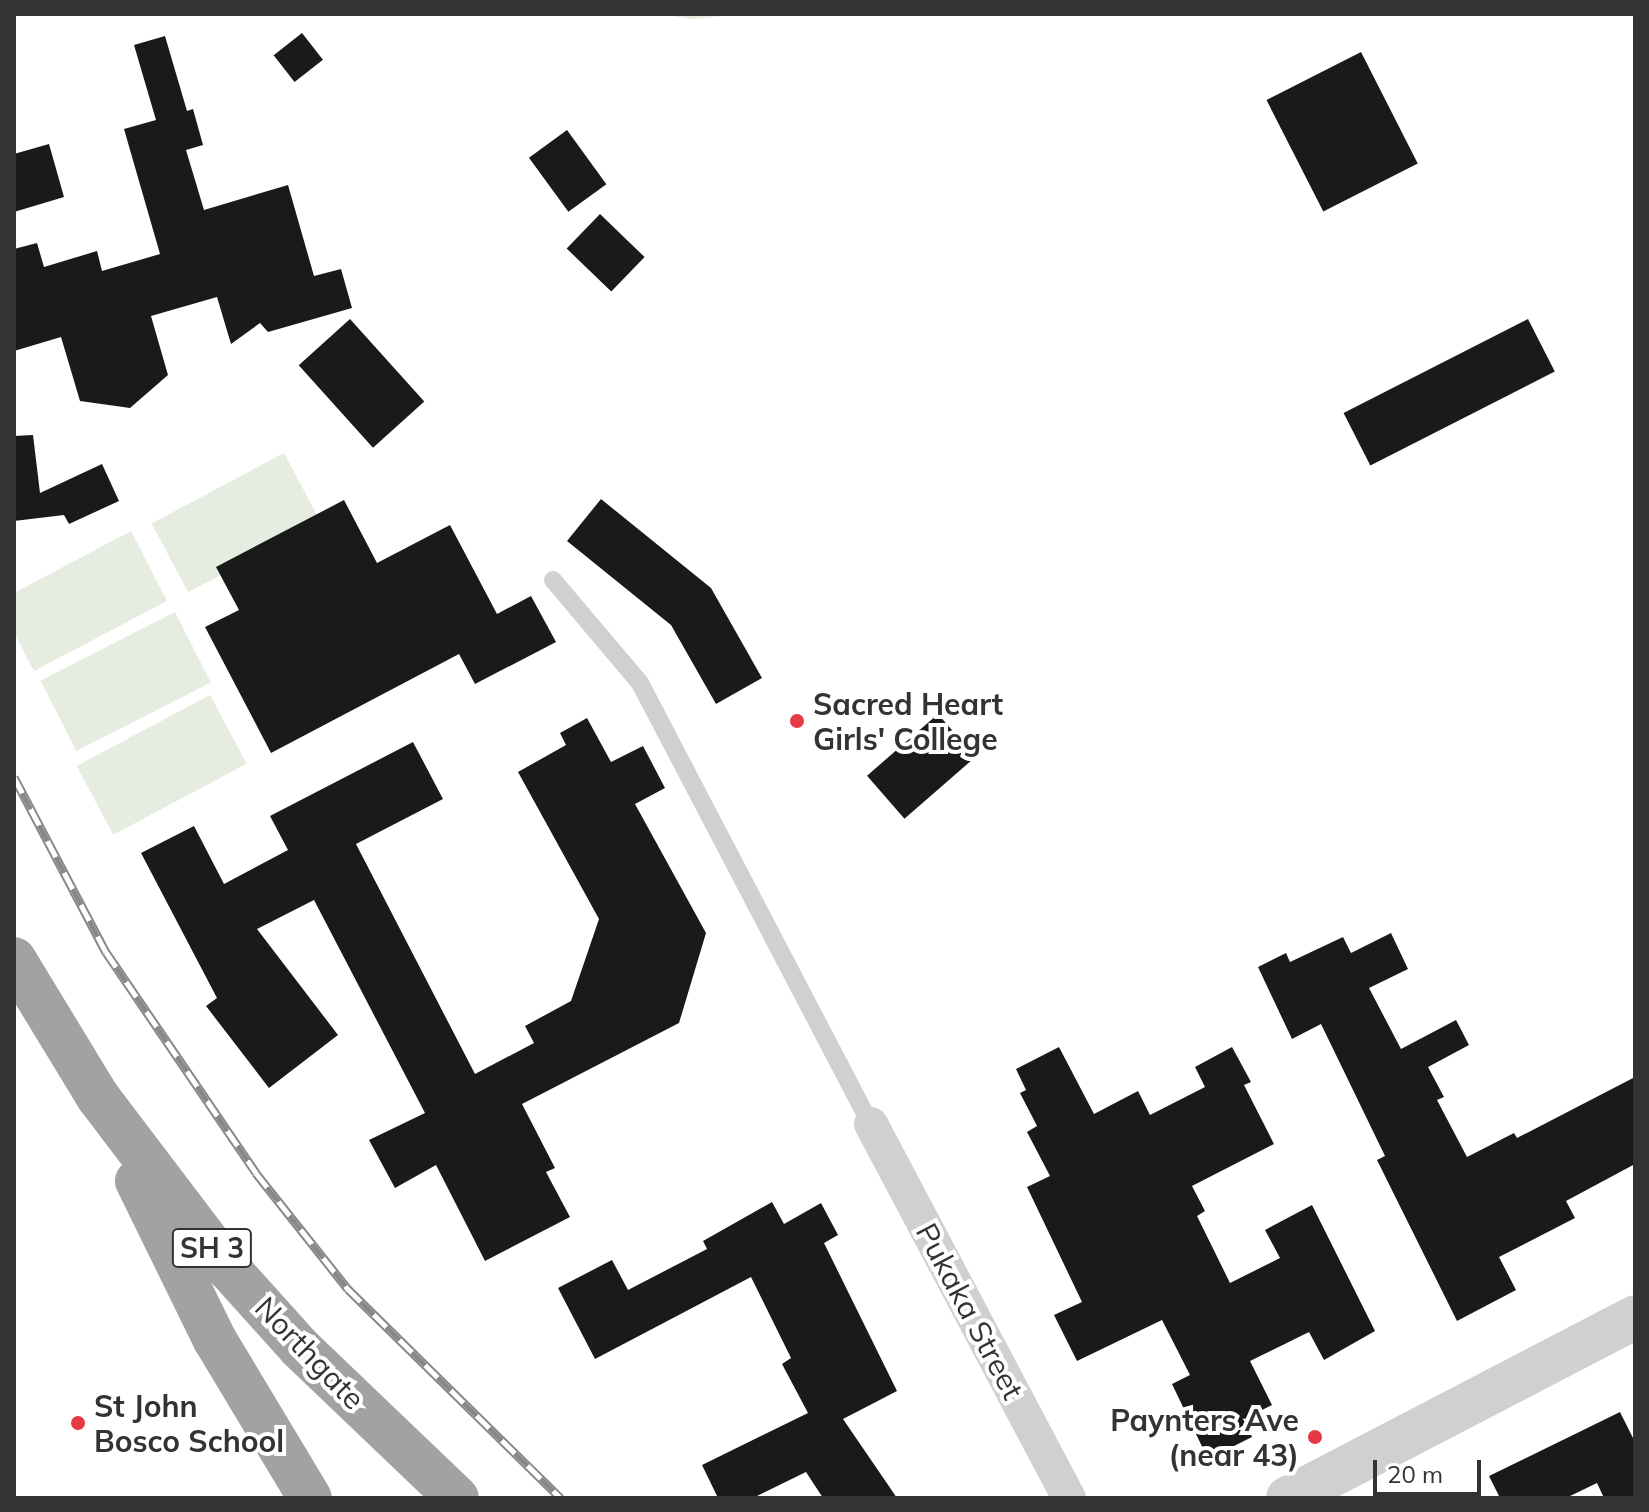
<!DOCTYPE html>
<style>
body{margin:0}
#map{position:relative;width:1649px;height:1512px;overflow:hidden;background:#fff;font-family:Mulish,sans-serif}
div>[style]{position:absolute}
.green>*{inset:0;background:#e6ecdf;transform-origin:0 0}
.building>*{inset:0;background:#1a1a1a;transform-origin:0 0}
.service>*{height:18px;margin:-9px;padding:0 9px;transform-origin:9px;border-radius:9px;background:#d0d0d0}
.minor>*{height:34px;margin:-17px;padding:0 17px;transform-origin:17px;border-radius:17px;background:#d0d0d0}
.tertiary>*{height:44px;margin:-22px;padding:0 22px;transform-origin:22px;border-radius:22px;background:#d0d0d0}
.trunk>*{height:44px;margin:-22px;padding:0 22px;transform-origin:22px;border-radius:22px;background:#a2a2a2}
.rail>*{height:9px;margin-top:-4.5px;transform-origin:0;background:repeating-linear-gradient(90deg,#fff 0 18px,#888 0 36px);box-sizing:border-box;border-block:2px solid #888}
.dots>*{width:22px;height:22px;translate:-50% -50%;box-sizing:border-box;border:4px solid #fff;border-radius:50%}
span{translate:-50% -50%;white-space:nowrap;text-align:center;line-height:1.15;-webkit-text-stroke:8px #fff;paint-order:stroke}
.shield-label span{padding:2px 6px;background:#fff;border:2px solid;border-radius:6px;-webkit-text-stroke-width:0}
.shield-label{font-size:28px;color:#333;font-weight:700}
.poi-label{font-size:30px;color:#333;font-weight:700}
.left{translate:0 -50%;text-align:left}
.right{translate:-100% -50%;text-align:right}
.street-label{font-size:30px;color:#333}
.frame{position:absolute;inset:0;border:16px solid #333;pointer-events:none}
.scale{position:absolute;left:1373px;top:1460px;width:108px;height:36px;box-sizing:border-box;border:4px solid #333;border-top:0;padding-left:10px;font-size:24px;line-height:28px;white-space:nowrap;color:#333;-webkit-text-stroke:6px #fff;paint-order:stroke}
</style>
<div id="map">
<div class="green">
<div style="clip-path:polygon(658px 14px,741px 14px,694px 19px)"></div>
<div style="left:284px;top:453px;width:78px;height:150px;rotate:62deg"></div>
<div style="clip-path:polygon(131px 531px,167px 601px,34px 671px,14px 633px,14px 593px)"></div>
<div style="left:175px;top:612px;width:79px;height:151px;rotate:63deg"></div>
<div style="left:210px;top:695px;width:78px;height:151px;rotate:62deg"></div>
</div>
<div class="building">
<div style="left:302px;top:33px;width:34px;height:36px;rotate:52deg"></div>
<div style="clip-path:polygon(165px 36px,187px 111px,193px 109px,203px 145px,186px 150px,204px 210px,288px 185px,314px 276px,341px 269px,352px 308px,268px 332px,260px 323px,231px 344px,217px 297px,151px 316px,168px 375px,130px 408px,80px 401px,61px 337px,14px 351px,14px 249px,37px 243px,44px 267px,97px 251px,102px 271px,160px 254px,124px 129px,156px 120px,134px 45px)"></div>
<div style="left:1361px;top:52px;width:125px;height:106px;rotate:63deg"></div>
<div style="left:567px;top:130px;width:67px;height:47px;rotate:54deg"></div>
<div style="clip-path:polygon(49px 144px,64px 197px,14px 212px,14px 154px)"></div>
<div style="left:600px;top:214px;width:62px;height:48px;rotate:44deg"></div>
<div style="left:350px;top:319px;width:111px;height:69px;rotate:48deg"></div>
<div style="left:1528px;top:319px;width:59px;height:207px;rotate:63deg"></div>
<div style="clip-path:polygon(33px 435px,40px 493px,102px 464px,119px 501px,69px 524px,64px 515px,14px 521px,14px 436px)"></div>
<div style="clip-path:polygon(601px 499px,711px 588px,762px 678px,716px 704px,671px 625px,567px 541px)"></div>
<div style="clip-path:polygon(344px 500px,377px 563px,450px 525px,497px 614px,531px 596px,556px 642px,475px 684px,459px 654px,271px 753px,205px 627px,239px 610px,216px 567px)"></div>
<div style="left:938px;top:714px;width:57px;height:94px;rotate:49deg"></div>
<div style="clip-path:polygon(587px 718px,611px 762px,643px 746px,665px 788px,635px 804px,706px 933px,679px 1023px,522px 1104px,555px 1168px,546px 1172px,570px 1217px,485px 1261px,436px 1165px,395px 1188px,369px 1140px,425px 1113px,314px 900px,257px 929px,338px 1035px,269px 1088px,206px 1006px,217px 998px,141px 853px,194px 826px,224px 884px,288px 850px,270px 816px,413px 742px,443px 799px,356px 844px,475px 1074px,534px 1043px,525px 1026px,571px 1001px,599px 919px,518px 772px,566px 745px,560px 733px)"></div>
<div style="clip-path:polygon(1391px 933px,1408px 969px,1369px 988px,1401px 1049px,1456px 1020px,1469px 1045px,1428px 1067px,1444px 1097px,1437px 1100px,1467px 1157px,1514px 1133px,1517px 1138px,1635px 1077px,1635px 1164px,1566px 1201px,1575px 1218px,1499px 1257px,1516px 1290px,1457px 1321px,1377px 1160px,1385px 1156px,1321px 1024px,1292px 1039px,1258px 967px,1286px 953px,1290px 962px,1343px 937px,1351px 953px)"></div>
<div style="clip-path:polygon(1059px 1047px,1094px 1114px,1138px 1091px,1150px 1115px,1205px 1087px,1195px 1067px,1232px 1047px,1251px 1082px,1244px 1085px,1274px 1144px,1192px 1186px,1205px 1211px,1197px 1216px,1230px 1283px,1280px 1258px,1265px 1230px,1312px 1205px,1375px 1331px,1324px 1360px,1309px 1332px,1250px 1361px,1272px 1405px,1260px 1411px,1264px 1420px,1248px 1428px,1252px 1437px,1208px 1459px,1172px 1384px,1190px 1375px,1162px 1320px,1077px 1361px,1054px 1315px,1082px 1302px,1027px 1187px,1050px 1176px,1027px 1132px,1037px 1126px,1020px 1093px,1026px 1090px,1016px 1069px)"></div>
<div style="clip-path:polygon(772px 1202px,784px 1224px,821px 1203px,838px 1235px,824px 1243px,897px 1391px,843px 1419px,897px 1498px,823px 1498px,806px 1472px,753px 1498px,718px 1498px,702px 1465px,808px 1413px,782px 1364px,791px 1358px,751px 1277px,595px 1359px,558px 1288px,612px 1260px,628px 1290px,707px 1249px,703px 1241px)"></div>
<div style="clip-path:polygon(1620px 1412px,1635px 1442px,1635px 1498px,1604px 1498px,1597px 1483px,1566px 1498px,1500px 1498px,1489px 1476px)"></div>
</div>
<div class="service">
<div style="left:553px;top:580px;width:135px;rotate:49.8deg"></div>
<div style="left:640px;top:683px;width:498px;rotate:62.4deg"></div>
</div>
<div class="minor">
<div style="left:871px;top:1124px;width:423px;rotate:62.1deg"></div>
</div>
<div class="tertiary">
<div style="left:1288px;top:1498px;width:391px;rotate:-27.5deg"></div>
</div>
<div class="trunk">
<div style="left:14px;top:959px;width:162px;rotate:58.7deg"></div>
<div style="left:98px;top:1097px;width:215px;rotate:52.8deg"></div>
<div style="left:228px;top:1268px;width:108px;rotate:48deg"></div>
<div style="left:300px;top:1348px;width:217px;rotate:43.7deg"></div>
<div style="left:137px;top:1181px;width:177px;rotate:63.9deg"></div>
<div style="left:215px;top:1340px;width:184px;rotate:59deg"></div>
</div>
<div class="rail">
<div style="left:14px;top:777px;width:198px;rotate:62.3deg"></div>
<div style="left:106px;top:952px;width:267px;rotate:55.8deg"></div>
<div style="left:256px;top:1173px;width:148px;rotate:51.6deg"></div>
<div style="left:348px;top:1289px;width:298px;rotate:44.5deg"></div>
</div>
<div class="dots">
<div style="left:797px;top:721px;background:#e63946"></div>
<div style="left:78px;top:1423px;background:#e63946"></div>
<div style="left:1315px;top:1437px;background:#e63946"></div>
</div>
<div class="shield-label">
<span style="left:212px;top:1248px">SH 3</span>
</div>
<div class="poi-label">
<span class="left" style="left:813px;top:721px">Sacred Heart<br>Girls' College</span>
<span class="left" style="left:94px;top:1423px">St John<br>Bosco School</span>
<span class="right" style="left:1299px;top:1437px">Paynters Ave<br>(near 43)</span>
</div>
<div class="street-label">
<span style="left:970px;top:1311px;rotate:62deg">Pukaka Street</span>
<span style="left:310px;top:1353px;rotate:46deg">Northgate</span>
</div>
<div class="frame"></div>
<div class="scale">20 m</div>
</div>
